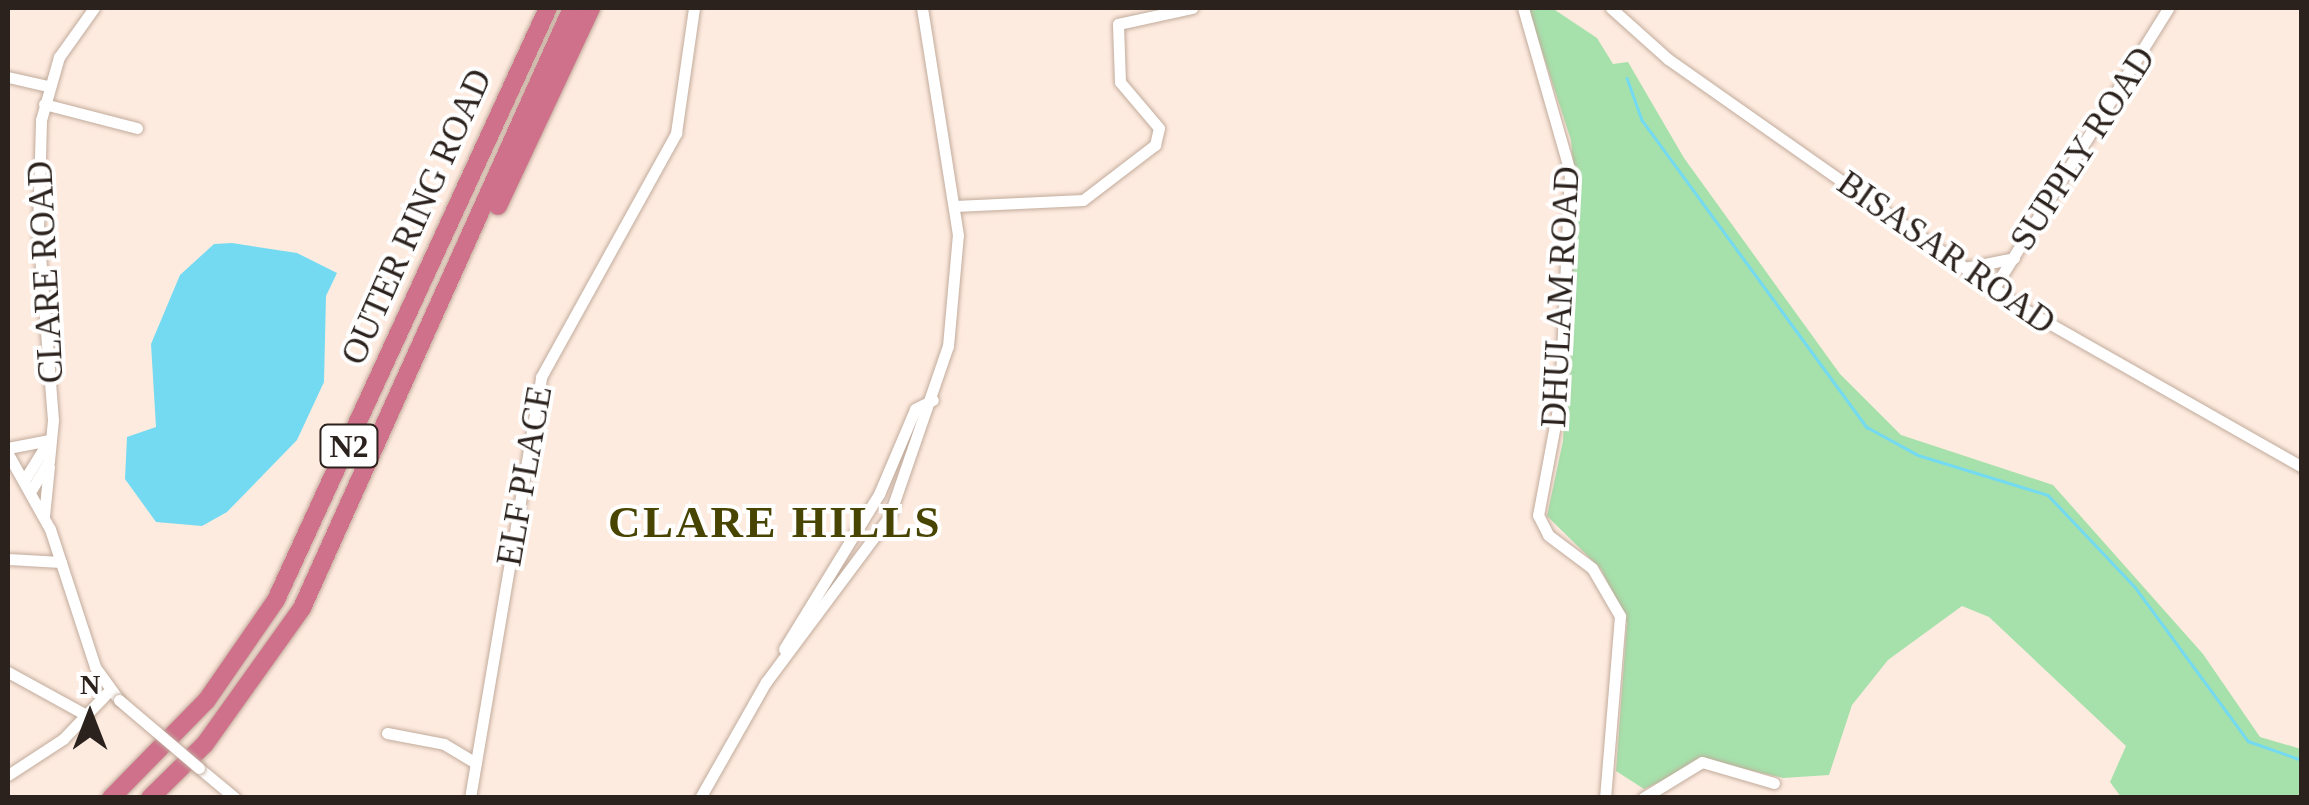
<!DOCTYPE html>
<style>
body{margin:0}
#map{position:relative;width:2309px;height:805px;overflow:hidden;background:#feebdf;font-family:Georgia,serif}
div>[style]{position:absolute}
.green>*{inset:0;background:#a6e0ab}
.water>*{inset:0;background:#73daf1}
.stream>*{height:2.5px;margin:-1.25px;padding:0 1.25px;transform-origin:1.25px;border-radius:1.25px;background:#73daf1}
.roads{filter:drop-shadow(0 0 2px #c1ab9c) drop-shadow(0 0 2px #c1ab9c)}
.minor>*{height:11px;margin:-5.5px;padding:0 5.5px;transform-origin:5.5px;border-radius:5.5px;background:#fff}
.highway>*{height:18px;margin:-9px;padding:0 9px;transform-origin:9px;border-radius:9px;background:#cf718b}
.bridges{filter:drop-shadow(0 0 2px #c1ab9c) drop-shadow(0 0 2px #c1ab9c)}
.minor-bridge>*{height:11px;margin:-5.5px;padding:0 5.5px;transform-origin:5.5px;border-radius:5.5px;background:#fff}
span{translate:-50% -50%;white-space:nowrap;text-align:center;line-height:1.15;-webkit-text-stroke:8px #fff;paint-order:stroke}
.shield-label span{padding:2px 8px;background:#fff;border:2px solid;border-radius:8px;-webkit-text-stroke-width:0}
.shield-label{font-size:32px;color:#2b221d;font-weight:700}
.street-label{font-size:35px;color:#2b221d}
.district-label{font-size:45px;color:#484401;font-weight:700;letter-spacing:2.5px}
.frame{position:absolute;inset:0;border:10px solid #2b221d;pointer-events:none}
.north{position:absolute;left:40px;top:665px;width:100px;height:100px;-webkit-text-stroke:8px #fff;paint-order:stroke;rotate:0deg;font-size:28px;font-weight:700;line-height:40px;text-align:center;color:#2b221d}
.north::after{content:'';display:block;margin:auto;width:35px;height:45px;background:#2b221d;clip-path:polygon(50% 0,100% 100%,50% 72%,0 100%)}
</style>
<div id="map">
<div class="green">
<div style="clip-path:polygon(1528px 8px,1552px 8px,1597px 38px,1613px 64px,1628px 62px,1684px 158px,1840px 374px,1901px 435px,2053px 485px,2203px 654px,2260px 737px,2301px 749px,2301px 797px,2121px 797px,2110px 782px,2126px 746px,1989px 617px,1962px 606px,1888px 660px,1852px 705px,1829px 775px,1783px 778px,1707px 760px,1644px 789px,1616px 771px,1627px 622px,1601px 569px,1547px 516px,1563px 441px,1576px 202px,1571px 140px)"></div>
</div>
<div class="water">
<div style="clip-path:polygon(232px 243px,297px 253px,337px 273px,326px 296px,324px 382px,297px 440px,227px 512px,202px 526px,156px 522px,125px 479px,127px 437px,156px 427px,151px 344px,180px 275px,214px 244px)"></div>
</div>
<div class="stream">
<div style="left:1627px;top:78px;width:45px;rotate:70.3deg"></div>
<div style="left:1642px;top:120px;width:381px;rotate:53.8deg"></div>
<div style="left:1867px;top:427px;width:58px;rotate:28.8deg"></div>
<div style="left:1918px;top:455px;width:136px;rotate:17.1deg"></div>
<div style="left:2048px;top:495px;width:127px;rotate:46.6deg"></div>
<div style="left:2135px;top:587px;width:191px;rotate:53.7deg"></div>
<div style="left:2248px;top:741px;width:57px;rotate:19.4deg"></div>
</div>
<div class="roads">
<div class="minor">
<div style="left:1523px;top:8px;width:171px;rotate:74deg"></div>
<div style="left:1570px;top:172px;width:226px;rotate:92.5deg"></div>
<div style="left:1560px;top:398px;width:119px;rotate:100.6deg"></div>
<div style="left:1538px;top:515px;width:22px;rotate:63deg"></div>
<div style="left:1548px;top:535px;width:55px;rotate:36.9deg"></div>
<div style="left:1592px;top:568px;width:56px;rotate:59.7deg"></div>
<div style="left:1620px;top:616px;width:183px;rotate:94.7deg"></div>
<div style="left:1611px;top:8px;width:76px;rotate:41.8deg"></div>
<div style="left:1668px;top:59px;width:435px;rotate:35.1deg"></div>
<div style="left:2024px;top:309px;width:320px;rotate:29.6deg"></div>
<div style="left:8px;top:77px;width:41px;rotate:12.7deg"></div>
<div style="left:44px;top:104px;width:96px;rotate:14.5deg"></div>
<div style="left:955px;top:206px;width:128px;rotate:-2.7deg"></div>
<div style="left:1083px;top:200px;width:91px;rotate:-37.4deg"></div>
<div style="left:1155px;top:145px;width:17px;rotate:-77deg"></div>
<div style="left:1159px;top:128px;width:60px;rotate:-130.3deg"></div>
<div style="left:1120px;top:82px;width:58px;rotate:-92deg"></div>
<div style="left:1118px;top:24px;width:76px;rotate:-12.2deg"></div>
<div style="left:1965px;top:268px;width:50px;rotate:-11.5deg"></div>
<div style="left:1994px;top:288px;width:330px;rotate:-58.1deg"></div>
<div style="left:8px;top:448px;width:42px;rotate:-11deg"></div>
<div style="left:8px;top:454px;width:86px;rotate:60.8deg"></div>
<div style="left:50px;top:529px;width:145px;rotate:71.9deg"></div>
<div style="left:95px;top:667px;width:41px;rotate:54deg"></div>
<div style="left:25px;top:479px;width:46px;rotate:-58.4deg"></div>
<div style="left:32px;top:489px;width:33px;rotate:-59deg"></div>
<div style="left:49px;top:461px;width:41px;rotate:-84.4deg"></div>
<div style="left:53px;top:420px;width:192px;rotate:-94.5deg"></div>
<div style="left:38px;top:229px;width:109px;rotate:-88.4deg"></div>
<div style="left:41px;top:120px;width:66px;rotate:-74.1deg"></div>
<div style="left:59px;top:57px;width:60px;rotate:-54.5deg"></div>
<div style="left:44px;top:516px;width:50px;rotate:-84.3deg"></div>
<div style="left:8px;top:559px;width:53px;rotate:3.2deg"></div>
<div style="left:784px;top:649px;width:182px;rotate:-58.5deg"></div>
<div style="left:879px;top:494px;width:92px;rotate:-67deg"></div>
<div style="left:915px;top:409px;width:20px;rotate:-27deg"></div>
<div style="left:8px;top:672px;width:91px;rotate:28.8deg"></div>
<div style="left:387px;top:733px;width:58px;rotate:10.9deg"></div>
<div style="left:444px;top:744px;width:37px;rotate:31deg"></div>
<div style="left:199px;top:768px;width:47px;rotate:39.8deg"></div>
<div style="left:8px;top:775px;width:66px;rotate:-33.2deg"></div>
<div style="left:63px;top:739px;width:68px;rotate:-46.2deg"></div>
<div style="left:470px;top:798px;width:427px;rotate:-80.4deg"></div>
<div style="left:541px;top:377px;width:279px;rotate:-61deg"></div>
<div style="left:676px;top:133px;width:126px;rotate:-81.8deg"></div>
<div style="left:700px;top:798px;width:133px;rotate:-60.4deg"></div>
<div style="left:766px;top:682px;width:206px;rotate:-53.3deg"></div>
<div style="left:889px;top:517px;width:181px;rotate:-71deg"></div>
<div style="left:948px;top:346px;width:111px;rotate:-84.9deg"></div>
<div style="left:958px;top:235px;width:230px;rotate:-99deg"></div>
<div style="left:1643px;top:798px;width:69px;rotate:-31.4deg"></div>
<div style="left:1702px;top:762px;width:75px;rotate:16.3deg"></div>
</div>
<div class="highway">
<div style="left:498px;top:206px;width:219px;rotate:-64.8deg"></div>
<div style="left:111px;top:798px;width:137px;rotate:-45.6deg"></div>
<div style="left:207px;top:700px;width:121px;rotate:-55.4deg"></div>
<div style="left:276px;top:600px;width:651px;rotate:-65.32deg"></div>
<div style="left:150px;top:798px;width:77px;rotate:-44.5deg"></div>
<div style="left:205px;top:744px;width:167px;rotate:-54.5deg"></div>
<div style="left:302px;top:608px;width:658px;rotate:-65.77deg"></div>
</div>
</div>
<div class="bridges">
<div class="minor-bridge">
<div style="left:119px;top:700px;width:105px;rotate:40.4deg"></div>
</div>
</div>
<div class="shield-label">
<span style="left:349px;top:446px">N2</span>
</div>
<div class="street-label">
<span style="left:2083px;top:149px;rotate:-57deg">SUPPLY ROAD</span>
<span style="left:417px;top:217px;rotate:-66deg">OUTER RING ROAD</span>
<span style="left:1946px;top:253px;rotate:35deg">BISASAR ROAD</span>
<span style="left:46px;top:272px;rotate:-93deg">CLARE ROAD</span>
<span style="left:1561px;top:297px;rotate:-87deg">DHULAM ROAD</span>
<span style="left:525px;top:476px;rotate:-80deg">ELF PLACE</span>
</div>
<div class="district-label">
<span style="left:775px;top:523px">CLARE HILLS</span>
</div>
<div class="frame"></div>
<div class="north">N</div>
</div>
